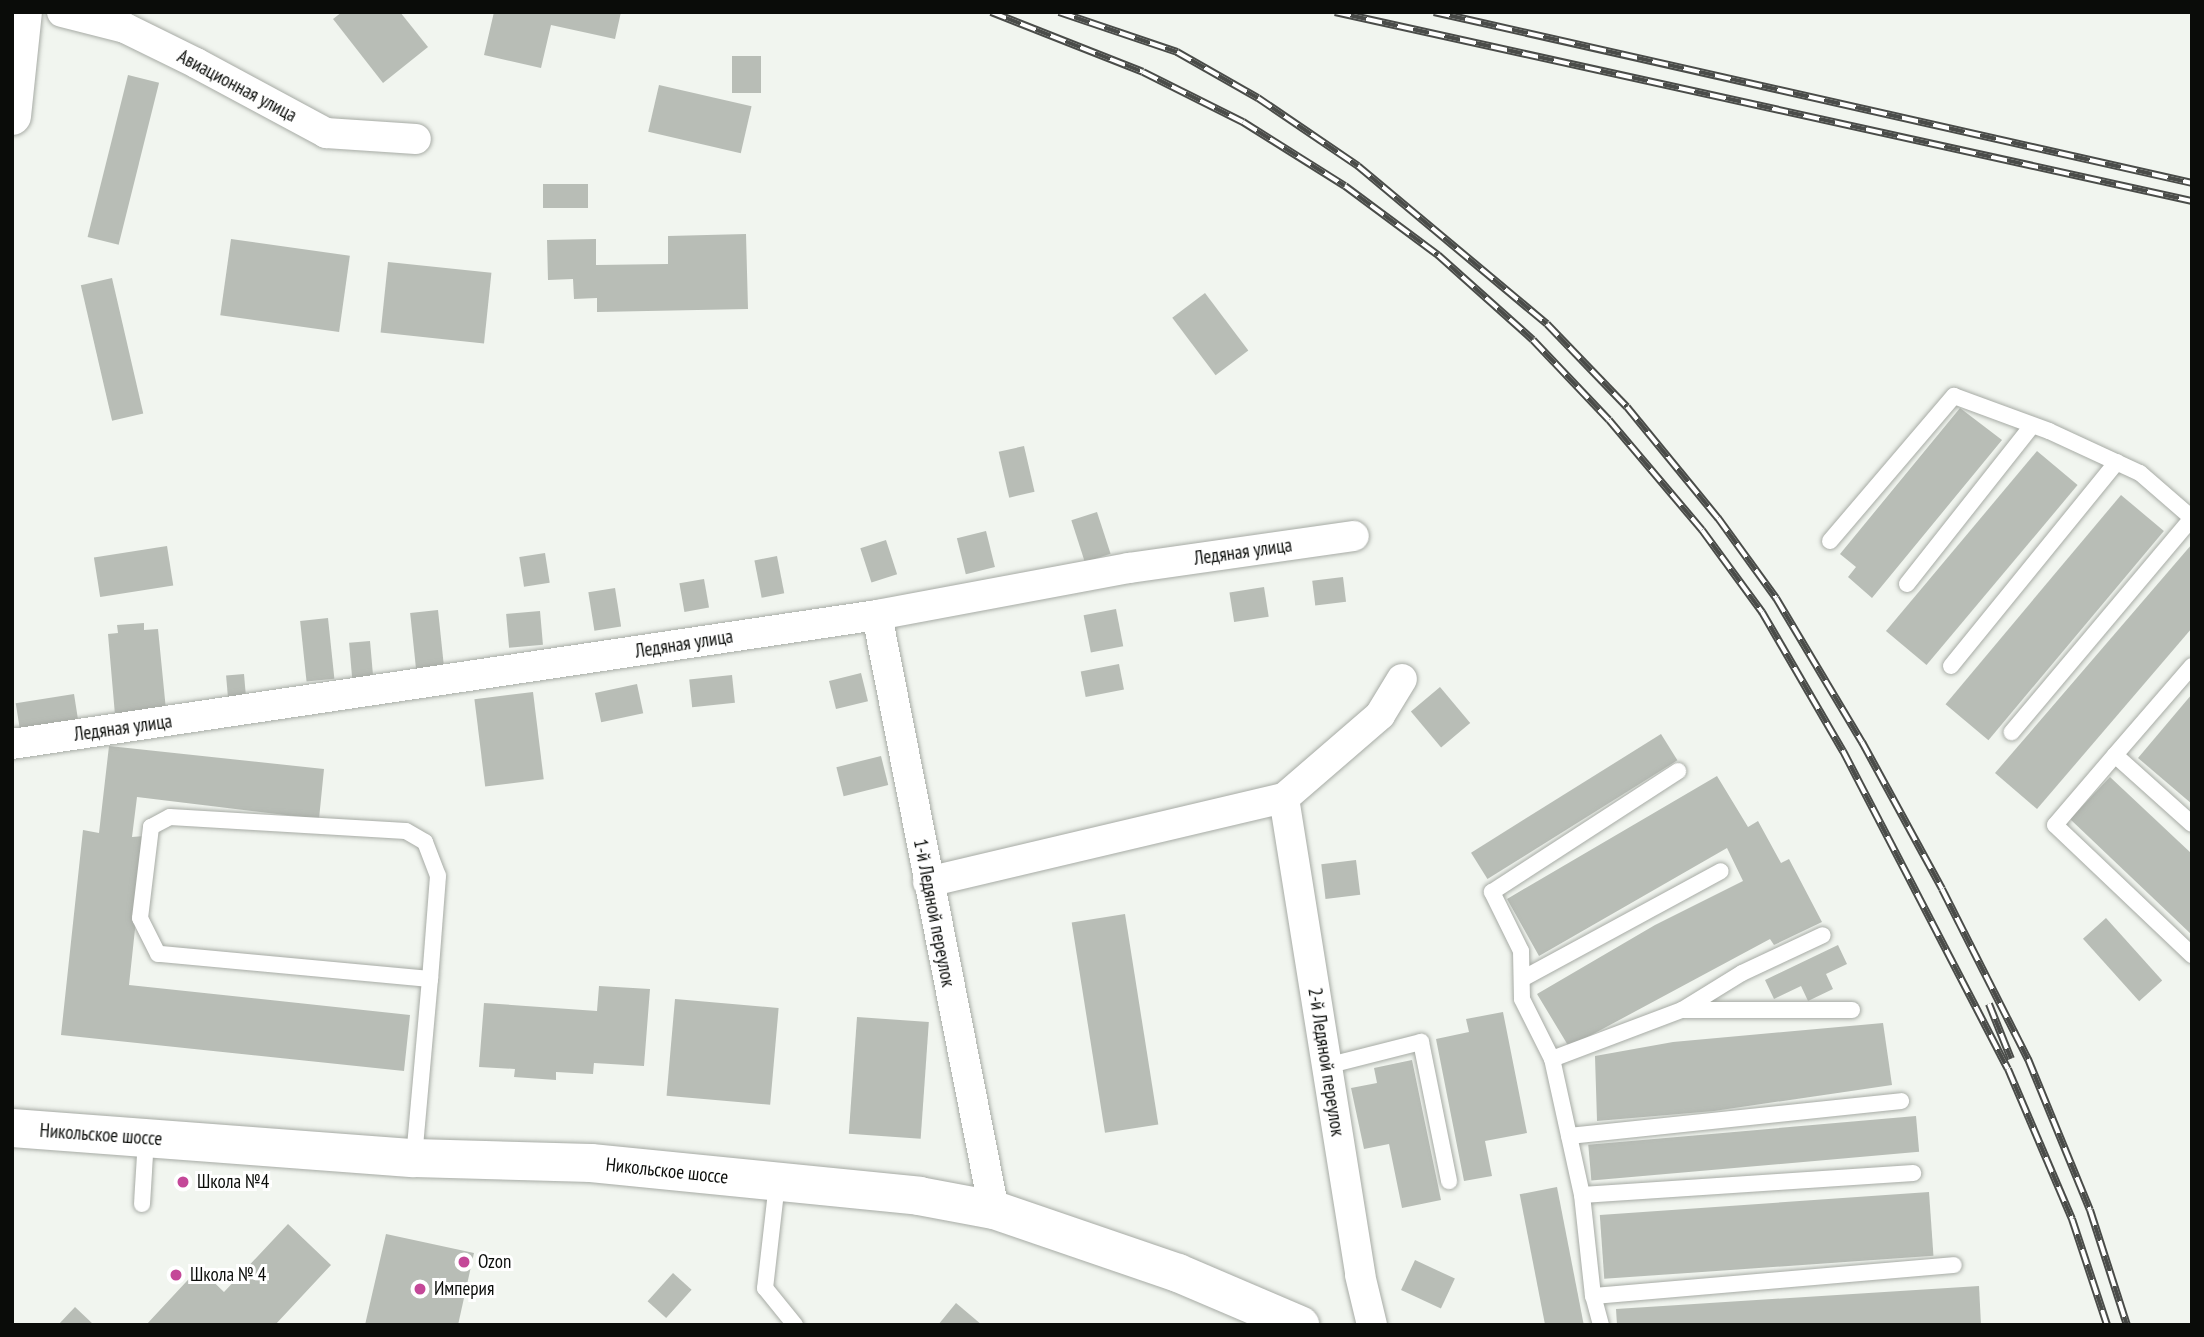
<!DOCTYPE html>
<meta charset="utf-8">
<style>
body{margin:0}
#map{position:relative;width:2204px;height:1337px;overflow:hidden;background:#f1f5ef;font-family:"PT Sans Narrow",sans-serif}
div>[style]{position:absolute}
.building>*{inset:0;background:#b8bdb6;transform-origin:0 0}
.roads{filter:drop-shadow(0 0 2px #a7aba5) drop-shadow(0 0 2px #a7aba5)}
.service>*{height:16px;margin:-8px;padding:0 8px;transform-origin:8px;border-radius:8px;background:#fff}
.minor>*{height:30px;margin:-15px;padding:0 15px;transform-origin:15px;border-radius:15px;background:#fff}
.tertiary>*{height:38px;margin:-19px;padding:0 19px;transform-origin:19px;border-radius:19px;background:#fff}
.rail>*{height:8px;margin-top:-4px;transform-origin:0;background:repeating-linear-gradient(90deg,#fff 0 16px,#4a4c49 0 32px);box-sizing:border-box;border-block:2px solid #4a4c49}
.bridges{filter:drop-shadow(0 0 2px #a7aba5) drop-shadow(0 0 2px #a7aba5)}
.tertiary-bridge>*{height:38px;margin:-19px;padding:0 19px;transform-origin:19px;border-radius:19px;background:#fff}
.dots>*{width:19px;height:19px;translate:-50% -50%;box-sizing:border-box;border:4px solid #fff;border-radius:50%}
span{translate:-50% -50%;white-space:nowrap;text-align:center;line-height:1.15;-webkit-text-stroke:6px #fff;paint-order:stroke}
.street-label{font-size:19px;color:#0a0c09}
.poi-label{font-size:19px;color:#0a0c09}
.left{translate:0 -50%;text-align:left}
.frame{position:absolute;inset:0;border:14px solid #0a0c09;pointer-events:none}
</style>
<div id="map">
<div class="building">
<div style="clip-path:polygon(342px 12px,400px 12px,428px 47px,383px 83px,333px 19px)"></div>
<div style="clip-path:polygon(494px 12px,621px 12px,615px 39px,551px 25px,541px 68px,484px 55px)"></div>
<div style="left:761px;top:56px;width:37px;height:29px;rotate:90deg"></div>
<div style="left:128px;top:75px;width:32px;height:167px;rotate:14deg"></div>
<div style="left:659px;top:85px;width:95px;height:48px;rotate:13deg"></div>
<div style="left:588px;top:184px;width:24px;height:45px;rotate:90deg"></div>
<div style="clip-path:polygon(746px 234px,748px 309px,597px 312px,597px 298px,574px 299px,573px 279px,548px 280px,547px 240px,596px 239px,596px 265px,668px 264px,668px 236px)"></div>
<div style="left:231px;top:239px;width:120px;height:77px;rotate:8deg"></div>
<div style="left:388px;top:262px;width:104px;height:71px;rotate:6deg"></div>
<div style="left:112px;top:278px;width:139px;height:32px;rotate:77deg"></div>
<div style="left:1205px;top:293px;width:72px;height:41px;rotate:53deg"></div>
<div style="clip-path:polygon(1960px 408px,2002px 440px,1872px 598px,1848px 577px,1856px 567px,1840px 554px)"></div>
<div style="left:1024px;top:446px;width:47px;height:26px;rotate:77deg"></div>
<div style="left:2037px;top:451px;width:53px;height:235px;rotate:40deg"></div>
<div style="left:2121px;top:495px;width:56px;height:273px;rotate:40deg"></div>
<div style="left:1097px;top:512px;width:44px;height:27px;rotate:72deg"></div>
<div style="left:986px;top:531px;width:37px;height:30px;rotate:76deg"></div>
<div style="left:886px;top:540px;width:36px;height:27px;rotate:72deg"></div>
<div style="clip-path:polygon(2192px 544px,2192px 628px,2037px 809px,1995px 773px)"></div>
<div style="left:167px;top:546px;width:40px;height:74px;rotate:81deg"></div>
<div style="left:545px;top:553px;width:30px;height:26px;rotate:81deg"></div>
<div style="left:777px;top:556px;width:38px;height:23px;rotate:79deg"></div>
<div style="left:1343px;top:577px;width:25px;height:31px;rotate:83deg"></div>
<div style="left:704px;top:579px;width:29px;height:25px;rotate:80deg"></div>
<div style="left:1264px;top:587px;width:30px;height:35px;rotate:81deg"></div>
<div style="left:615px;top:588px;width:39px;height:27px;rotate:81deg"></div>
<div style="left:1116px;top:609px;width:38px;height:33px;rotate:79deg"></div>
<div style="left:438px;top:610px;width:61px;height:28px;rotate:84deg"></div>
<div style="left:540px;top:611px;width:34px;height:34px;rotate:85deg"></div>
<div style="left:328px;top:618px;width:61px;height:28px;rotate:84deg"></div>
<div style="clip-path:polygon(144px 623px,144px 630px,158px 629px,166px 710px,115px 715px,108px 634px,118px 633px,117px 625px)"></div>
<div style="left:370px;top:641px;width:45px;height:21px;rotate:85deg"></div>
<div style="left:1119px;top:664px;width:26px;height:39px;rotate:79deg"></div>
<div style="left:861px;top:673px;width:29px;height:33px;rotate:76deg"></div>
<div style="left:244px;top:674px;width:24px;height:18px;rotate:85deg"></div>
<div style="left:732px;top:675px;width:28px;height:43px;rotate:84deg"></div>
<div style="left:637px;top:684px;width:30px;height:43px;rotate:78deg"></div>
<div style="left:1440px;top:687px;width:47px;height:38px;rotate:50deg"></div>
<div style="left:533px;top:692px;width:88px;height:59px;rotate:83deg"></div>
<div style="left:74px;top:694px;width:30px;height:59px;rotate:81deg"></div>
<div style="clip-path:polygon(2192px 694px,2192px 804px,2138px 758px)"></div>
<div style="left:1661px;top:734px;width:31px;height:224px;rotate:58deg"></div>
<div style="clip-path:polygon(109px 746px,324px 769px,319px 819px,137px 797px,132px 837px,145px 836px,129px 985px,410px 1015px,404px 1071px,61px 1035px,83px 830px,99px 833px)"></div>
<div style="left:881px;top:756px;width:30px;height:46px;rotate:76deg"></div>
<div style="clip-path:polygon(1717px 776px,1748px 827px,1758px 821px,1781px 863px,1789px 859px,1822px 922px,1774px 945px,1770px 939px,1569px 1047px,1537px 994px,1655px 925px,1743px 881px,1727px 848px,1539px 956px,1507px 899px)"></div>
<div style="clip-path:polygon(2110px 777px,2192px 854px,2192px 935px,2070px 819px)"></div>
<div style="left:1356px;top:860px;width:35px;height:35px;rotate:83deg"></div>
<div style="left:1125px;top:914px;width:213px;height:54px;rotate:81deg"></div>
<div style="left:2106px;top:918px;width:84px;height:31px;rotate:48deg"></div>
<div style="clip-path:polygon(1838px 945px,1847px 964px,1826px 974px,1833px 989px,1808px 1001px,1801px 986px,1774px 999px,1765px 980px)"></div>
<div style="clip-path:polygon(599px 986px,650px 989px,644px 1066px,594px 1063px,593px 1074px,556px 1072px,556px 1080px,514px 1077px,515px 1069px,479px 1067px,484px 1003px,597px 1011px)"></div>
<div style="left:675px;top:999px;width:104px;height:97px;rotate:5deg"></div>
<div style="clip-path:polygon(1503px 1012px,1527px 1133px,1485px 1141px,1492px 1176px,1464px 1181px,1436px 1039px,1469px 1032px,1466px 1019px)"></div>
<div style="left:857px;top:1017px;width:72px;height:117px;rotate:4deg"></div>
<div style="clip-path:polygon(1883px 1023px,1892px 1085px,1714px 1111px,1597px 1121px,1595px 1056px,1673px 1042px)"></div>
<div style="clip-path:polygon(1412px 1060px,1441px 1200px,1402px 1208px,1389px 1144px,1364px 1149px,1351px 1088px,1377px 1083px,1374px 1068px)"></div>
<div style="left:1916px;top:1116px;width:36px;height:329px;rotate:85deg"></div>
<div style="left:1557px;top:1187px;width:141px;height:38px;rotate:79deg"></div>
<div style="left:1929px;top:1192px;width:64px;height:330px;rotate:86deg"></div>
<div style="clip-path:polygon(288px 1224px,331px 1265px,275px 1325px,146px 1325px,199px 1268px,224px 1292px)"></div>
<div style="clip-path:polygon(386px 1234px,474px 1253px,458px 1325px,365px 1325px)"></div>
<div style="left:1415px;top:1260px;width:44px;height:33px;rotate:25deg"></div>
<div style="left:673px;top:1273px;width:25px;height:38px;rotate:42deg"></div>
<div style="clip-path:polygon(1979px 1286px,1981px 1325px,1617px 1325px,1616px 1309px)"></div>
<div style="clip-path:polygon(956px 1303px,982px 1325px,938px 1325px)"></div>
<div style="clip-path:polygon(75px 1307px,94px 1325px,58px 1325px)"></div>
</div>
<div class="roads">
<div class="service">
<div style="left:1830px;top:541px;width:191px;rotate:-49.5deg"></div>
<div style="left:1954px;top:396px;width:101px;rotate:20.2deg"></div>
<div style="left:2049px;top:431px;width:100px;rotate:24.8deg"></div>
<div style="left:2140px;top:473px;width:69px;rotate:40.9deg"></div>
<div style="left:2192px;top:518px;width:280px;rotate:130.1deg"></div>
<div style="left:1907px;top:584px;width:201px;rotate:-51.7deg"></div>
<div style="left:1951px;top:666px;width:263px;rotate:-50.9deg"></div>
<div style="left:2192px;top:666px;width:118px;rotate:130.9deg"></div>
<div style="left:2115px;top:755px;width:103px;rotate:41.9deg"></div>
<div style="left:2115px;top:755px;width:92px;rotate:130.6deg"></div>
<div style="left:2055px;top:825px;width:189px;rotate:43.5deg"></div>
<div style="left:1522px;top:979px;width:226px;rotate:-28.5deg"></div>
<div style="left:1682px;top:1010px;width:70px;rotate:-31.7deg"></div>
<div style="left:1742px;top:973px;width:89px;rotate:-25.1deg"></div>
<div style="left:1552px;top:1059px;width:139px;rotate:-20.7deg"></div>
<div style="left:1682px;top:1010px;width:170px"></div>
<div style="left:1326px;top:1066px;width:98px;rotate:-14.2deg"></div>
<div style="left:1421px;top:1042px;width:142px;rotate:78.6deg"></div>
<div style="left:1569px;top:1136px;width:334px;rotate:-6deg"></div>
<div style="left:414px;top:1158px;width:180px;rotate:-84.9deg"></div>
<div style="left:430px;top:979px;width:273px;rotate:-174.7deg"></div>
<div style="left:158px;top:954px;width:40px;rotate:-116.6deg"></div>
<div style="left:140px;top:918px;width:92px;rotate:-83.1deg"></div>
<div style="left:151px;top:827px;width:21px;rotate:-28deg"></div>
<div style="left:170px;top:817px;width:236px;rotate:3.4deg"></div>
<div style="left:406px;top:831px;width:22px;rotate:30deg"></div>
<div style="left:425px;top:842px;width:36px;rotate:69deg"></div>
<div style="left:438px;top:876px;width:103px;rotate:94.4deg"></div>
<div style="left:777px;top:1183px;width:106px;rotate:96.5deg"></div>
<div style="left:765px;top:1288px;width:48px;rotate:51deg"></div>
<div style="left:1582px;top:1195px;width:332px;rotate:-3.8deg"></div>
<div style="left:142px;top:1204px;width:66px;rotate:-86.5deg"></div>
<div style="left:1593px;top:1296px;width:362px;rotate:-4.9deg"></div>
<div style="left:1601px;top:1325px;width:30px;rotate:-105deg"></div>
<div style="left:1593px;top:1296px;width:102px;rotate:-96.2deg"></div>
<div style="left:1582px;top:1195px;width:139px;rotate:-102.4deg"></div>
<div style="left:1552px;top:1059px;width:67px;rotate:-116.6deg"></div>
<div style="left:1522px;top:999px;width:48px;rotate:-91.2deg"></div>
<div style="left:1521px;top:951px;width:66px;rotate:-116.2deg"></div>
<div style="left:1492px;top:892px;width:222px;rotate:-33deg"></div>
</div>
<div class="minor">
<div style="left:62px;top:12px;width:65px;rotate:14.3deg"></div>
<div style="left:125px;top:28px;width:79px;rotate:26.2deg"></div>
<div style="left:196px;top:63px;width:148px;rotate:28.3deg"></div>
<div style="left:326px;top:133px;width:90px;rotate:3.8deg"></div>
<div style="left:877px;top:615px;width:606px;rotate:78.88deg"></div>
<div style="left:12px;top:744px;width:875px;rotate:-8.48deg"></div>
<div style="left:877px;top:615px;width:256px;rotate:-10.6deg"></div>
<div style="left:1129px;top:568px;width:227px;rotate:-8.1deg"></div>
<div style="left:1284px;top:798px;width:127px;rotate:-40.8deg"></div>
<div style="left:1380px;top:715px;width:42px;rotate:-58.6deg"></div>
<div style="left:928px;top:882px;width:366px;rotate:-13.3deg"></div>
<div style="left:1284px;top:798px;width:483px;rotate:80.9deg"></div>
<div style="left:1360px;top:1275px;width:51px;rotate:76.5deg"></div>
</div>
<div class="tertiary">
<div style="left:12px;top:1128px;width:403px;rotate:4.3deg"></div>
<div style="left:414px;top:1158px;width:177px;rotate:1.6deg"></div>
<div style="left:591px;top:1163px;width:330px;rotate:5.7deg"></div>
<div style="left:919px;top:1196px;width:76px;rotate:10.6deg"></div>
<div style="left:994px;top:1210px;width:194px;rotate:18.9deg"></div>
<div style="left:1178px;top:1273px;width:133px;rotate:23.1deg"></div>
</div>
</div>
<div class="rail">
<div style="left:991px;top:12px;width:163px;rotate:21.5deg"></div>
<div style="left:1143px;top:72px;width:112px;rotate:26.6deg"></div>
<div style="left:1243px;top:122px;width:120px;rotate:32.1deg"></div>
<div style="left:1345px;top:186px;width:116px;rotate:36.6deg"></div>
<div style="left:1438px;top:255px;width:127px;rotate:41.8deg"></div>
<div style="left:1533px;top:340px;width:110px;rotate:46.5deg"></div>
<div style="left:1609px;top:420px;width:144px;rotate:49.8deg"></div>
<div style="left:1702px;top:530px;width:102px;rotate:53.8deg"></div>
<div style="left:1762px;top:612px;width:161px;rotate:59.8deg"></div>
<div style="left:1843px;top:751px;width:358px;rotate:62.6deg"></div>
<div style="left:2008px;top:1069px;width:163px;rotate:66.9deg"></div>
<div style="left:2072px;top:1219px;width:112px;rotate:71.7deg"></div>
<div style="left:1059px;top:12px;width:125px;rotate:18.7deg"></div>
<div style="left:1177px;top:52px;width:93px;rotate:29.6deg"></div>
<div style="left:1258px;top:98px;width:121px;rotate:34.2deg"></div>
<div style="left:1358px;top:166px;width:246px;rotate:39.9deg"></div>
<div style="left:1547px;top:324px;width:115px;rotate:46.1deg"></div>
<div style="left:1627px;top:407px;width:144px;rotate:50.7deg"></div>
<div style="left:1718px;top:518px;width:99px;rotate:54.1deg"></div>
<div style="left:1776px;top:598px;width:168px;rotate:59.2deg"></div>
<div style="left:1862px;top:742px;width:167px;rotate:61.4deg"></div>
<div style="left:1942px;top:889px;width:191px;rotate:63.2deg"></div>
<div style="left:2028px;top:1059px;width:163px;rotate:67.7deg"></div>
<div style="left:2090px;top:1210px;width:121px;rotate:72.2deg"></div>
<div style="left:1335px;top:12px;width:878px;rotate:12.44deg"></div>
<div style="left:1434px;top:12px;width:777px;rotate:12.71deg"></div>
<div style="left:1989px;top:1004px;width:59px;rotate:68.2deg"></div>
</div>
<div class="bridges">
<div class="tertiary-bridge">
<div style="left:12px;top:116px;width:105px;rotate:-84deg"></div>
</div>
</div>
<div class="dots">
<div style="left:183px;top:1182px;background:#c44898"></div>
<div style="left:464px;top:1262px;background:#c44898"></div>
<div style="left:176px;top:1275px;background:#c44898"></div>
<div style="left:420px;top:1289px;background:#c44898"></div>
</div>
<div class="street-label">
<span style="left:237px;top:86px;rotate:28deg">Авиационная улица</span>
<span style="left:1243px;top:552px;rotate:-8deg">Ледяная улица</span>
<span style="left:684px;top:644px;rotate:-9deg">Ледяная улица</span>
<span style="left:123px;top:728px;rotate:-8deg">Ледяная улица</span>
<span style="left:934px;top:913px;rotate:79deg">1-й Ледяной переулок</span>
<span style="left:1326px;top:1062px;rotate:81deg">2-й Ледяной переулок</span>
<span style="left:101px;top:1135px;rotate:4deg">Никольское шоссе</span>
<span style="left:667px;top:1171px;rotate:6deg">Никольское шоссе</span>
</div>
<div class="poi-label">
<span class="left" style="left:197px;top:1182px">Школа №4</span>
<span class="left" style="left:478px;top:1262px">Ozon</span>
<span class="left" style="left:190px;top:1275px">Школа № 4</span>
<span class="left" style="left:434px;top:1289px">Империя</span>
</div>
<div class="frame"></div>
</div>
